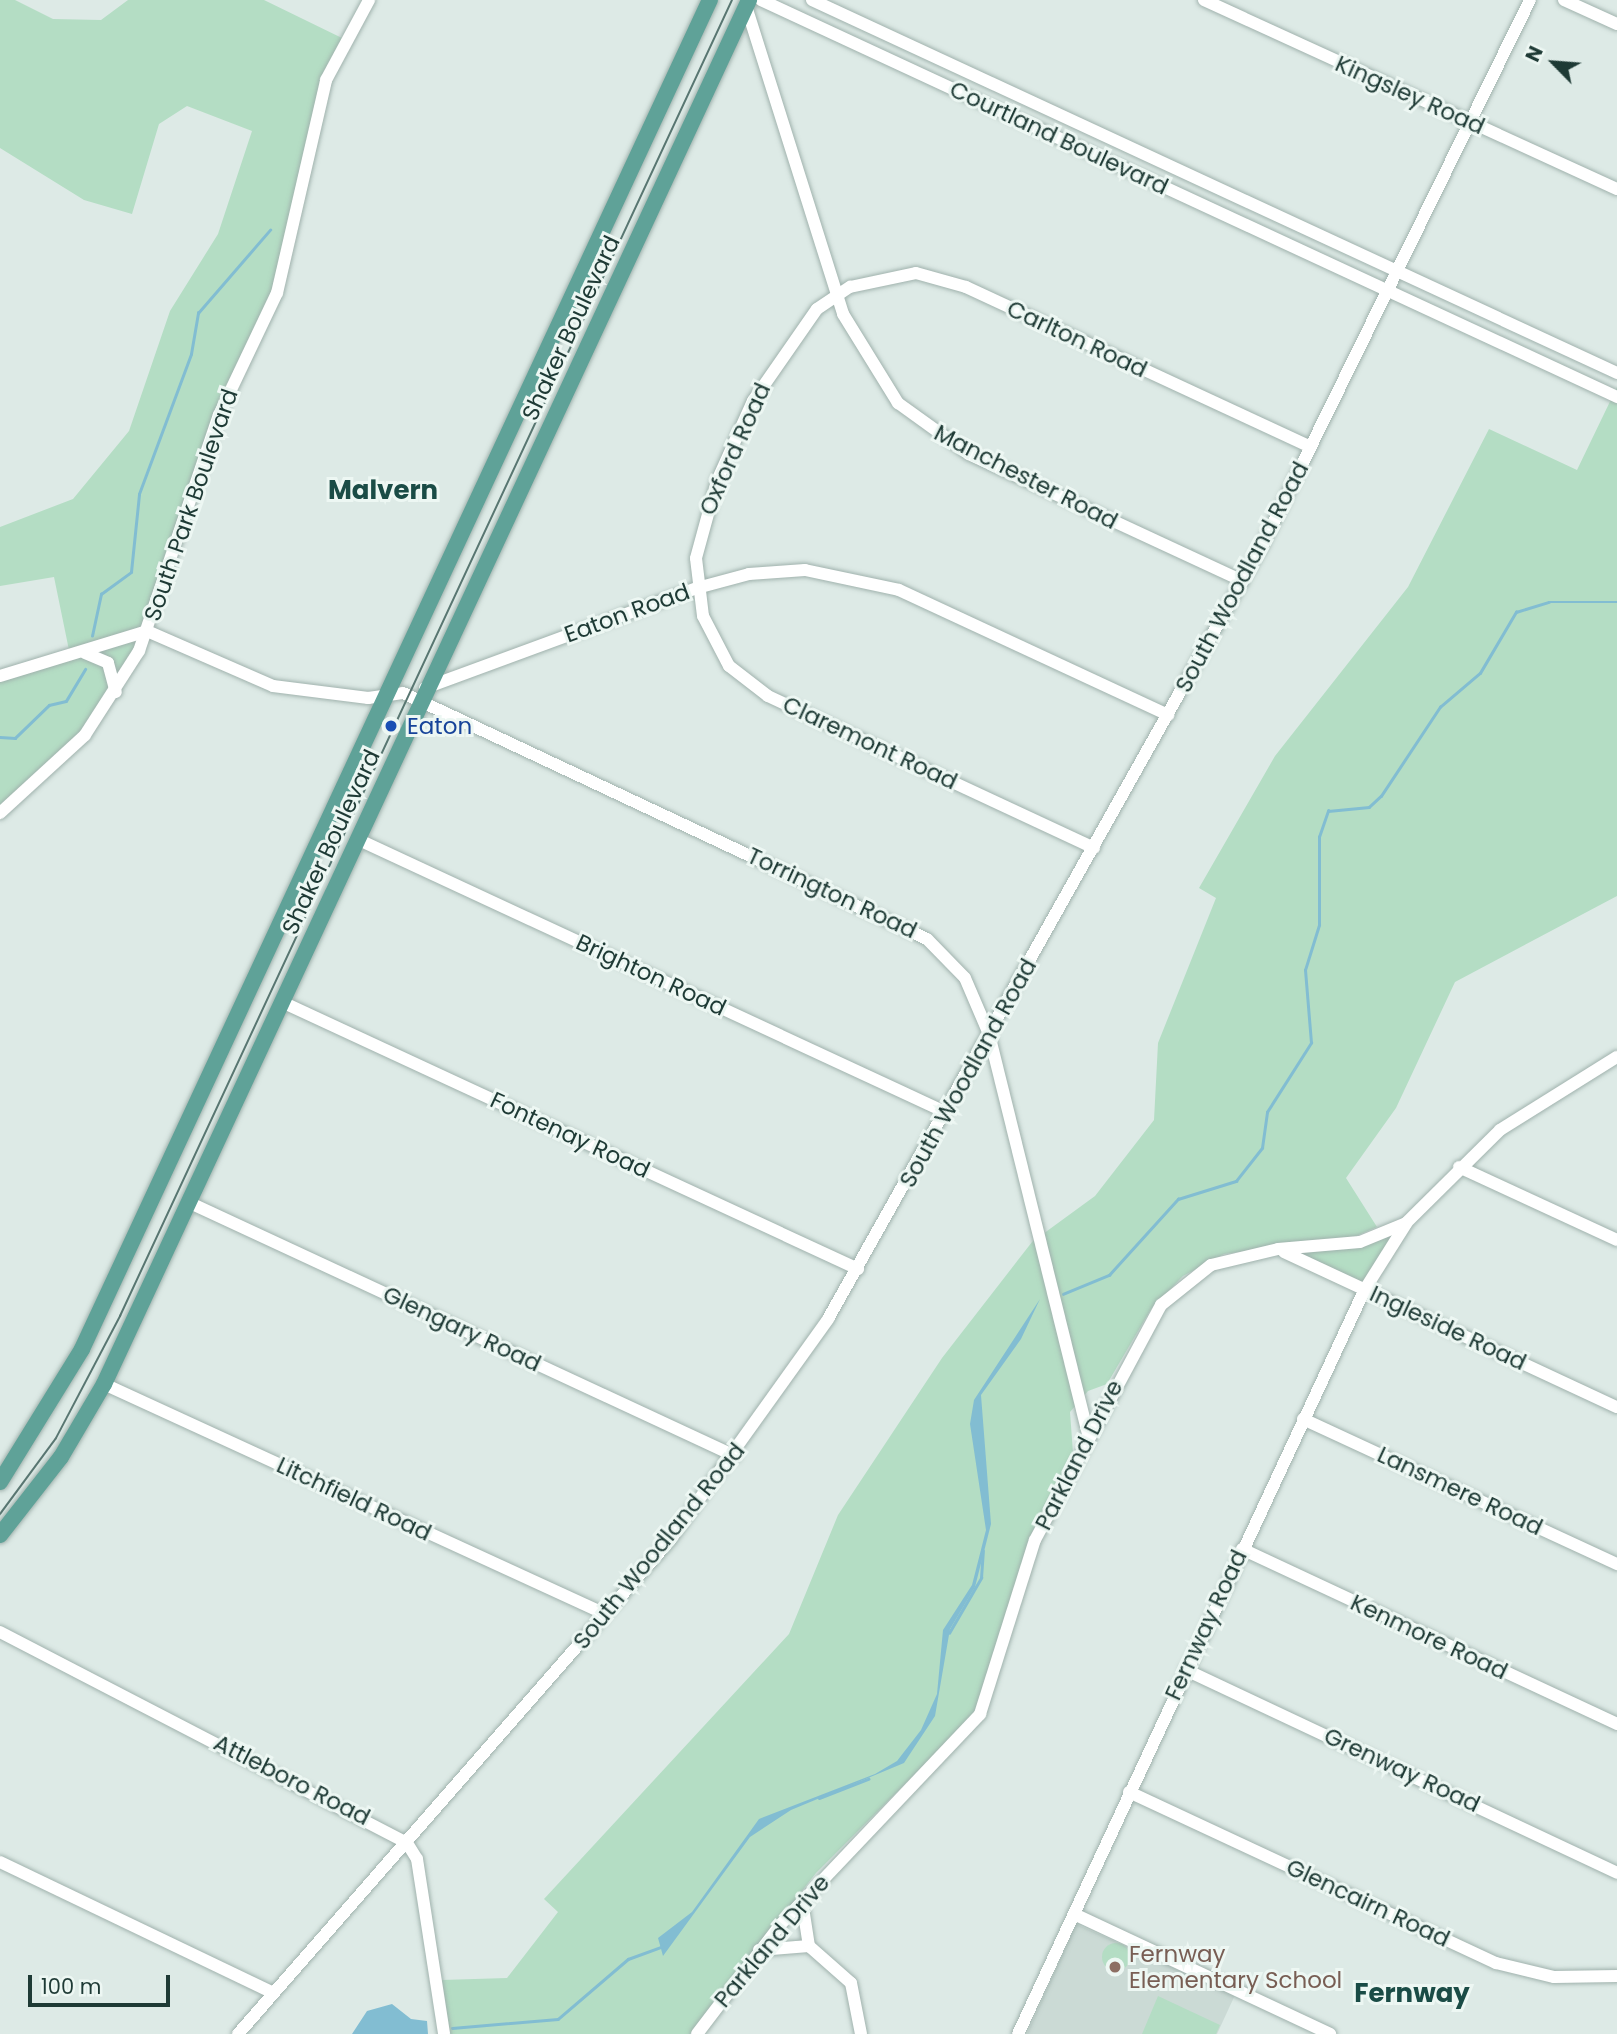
<!DOCTYPE html>
<style>
body{margin:0}
#map{position:relative;width:1617px;height:2034px;overflow:hidden;background:#ddeae6;font-family:Poppins,sans-serif}
div>[style]{position:absolute}
.built>*{inset:0;background:#cbdad5}
.green>*{inset:0;background:#b4ddc4}
.round{border-radius:50%}
.water>*{inset:0;background:#82bdd2}
.stream>*{height:2.5px;margin:-1.25px;padding:0 1.25px;transform-origin:1.25px;border-radius:1.25px;background:#82bdd2}
.roads{filter:drop-shadow(0 0 2px #a0b2ad) drop-shadow(0 0 2px #a0b2ad)}
.minor>*{height:12px;margin:-6px;padding:0 6px;transform-origin:6px;border-radius:6px;background:#fff}
.major>*{height:16px;margin:-8px;padding:0 8px;transform-origin:8px;border-radius:8px;background:#5fa298}
.tram>*{height:2px;margin:-1px;padding:0 1px;transform-origin:1px;border-radius:1px;background:#587671}
.dots>*{width:19px;height:19px;translate:-50% -50%;box-sizing:border-box;border:4px solid #edf7f3;border-radius:50%}
span{translate:-50% -50%;white-space:nowrap;text-align:center;line-height:1.15;-webkit-text-stroke:6px #edf7f3;paint-order:stroke}
.street-label{font-size:23px;color:#1e3a35}
.transit-label{font-size:23px;color:#164399}
.left{translate:0 -50%;text-align:left}
.education-label{font-size:23px;color:#785e54}
.quarter-label{font-size:26px;color:#1a4c46;font-weight:700}
.north{position:absolute;left:1519px;top:28px;width:70px;height:70px;-webkit-text-stroke:5px #edf7f3;paint-order:stroke;rotate:295deg;font-size:19px;font-weight:700;line-height:28px;text-align:center;color:#1e3a35}
.north::after{content:'';display:block;margin:auto;width:24px;height:32px;background:#1e3a35;clip-path:polygon(50% 0,100% 100%,50% 72%,0 100%)}
.scale{position:absolute;left:28px;top:1975px;width:142px;height:32px;box-sizing:border-box;border:4px solid #1e3a35;border-top:0;padding-left:9px;font-size:21px;line-height:24px;white-space:nowrap;color:#1e3a35;-webkit-text-stroke:5px #edf7f3;paint-order:stroke}
</style>
<div id="map">
<div class="built">
<div style="clip-path:polygon(1076px 1924px,1235px 1995px,1217px 2034px,1027px 2034px)"></div>
</div>
<div class="green">
<div style="clip-path:polygon(0 0,15px 0,53px 19px,101px 20px,128px 0,264px 0,344px 39px,326px 80px,289px 253px,242px 363px,157px 604px,111px 701px,0 813px,0 676px,70px 655px,54px 577px,0 586px,0 527px,73px 499px,129px 431px,170px 311px,218px 234px,252px 131px,187px 106px,159px 124px,132px 214px,84px 200px,0 148px)"></div>
<div style="clip-path:polygon(1617px 387px,1617px 896px,1455px 982px,1396px 1108px,1346px 1178px,1377px 1227px,1356px 1236px,1224px 1254px,1183px 1276px,1151px 1309px,1107px 1384px,1088px 1391px,1070px 1412px,1073px 1453px,1031px 1535px,975px 1714px,816px 1873px,690px 2034px,450px 2034px,442px 1980px,507px 1978px,558px 1912px,544px 1899px,789px 1634px,838px 1515px,942px 1358px,1032px 1242px,1095px 1196px,1154px 1120px,1158px 1043px,1216px 898px,1199px 888px,1275px 756px,1408px 587px,1489px 429px,1577px 470px)"></div>
<div style="clip-path:polygon(1406px 1223px,1365px 1289px,1278px 1249px,1314px 1250px)"></div>
<div class="round" style="left:1102px;top:1943px;width:28px;height:28px"></div>
<div style="clip-path:polygon(1158px 1996px,1220px 2025px,1216px 2034px,1142px 2034px)"></div>
</div>
<div class="water">
<div style="clip-path:polygon(1040px 1299px,1021px 1339px,981px 1395px,991px 1524px,975px 1587px,950px 1629px,935px 1716px,904px 1763px,791px 1810px,750px 1837px,663px 1956px,658px 1938px,692px 1912px,759px 1819px,875px 1774px,897px 1761px,921px 1730px,937px 1694px,943px 1630px,972px 1585px,986px 1530px,970px 1424px,974px 1400px)"></div>
<div style="clip-path:polygon(392px 2004px,411px 2019px,427px 2021px,428px 2034px,352px 2034px,367px 2011px)"></div>
</div>
<div class="stream">
<div style="left:92px;top:636px;width:43px;rotate:-77.9deg"></div>
<div style="left:101px;top:594px;width:37px;rotate:-36deg"></div>
<div style="left:131px;top:572px;width:78px;rotate:-84.1deg"></div>
<div style="left:139px;top:494px;width:149px;rotate:-69.6deg"></div>
<div style="left:191px;top:354px;width:42px;rotate:-80.3deg"></div>
<div style="left:198px;top:313px;width:110px;rotate:-49.1deg"></div>
<div style="left:0;top:737px;width:15px;rotate:4deg"></div>
<div style="left:15px;top:738px;width:47px;rotate:-44.1deg"></div>
<div style="left:49px;top:705px;width:17px;rotate:-13deg"></div>
<div style="left:66px;top:701px;width:37px;rotate:-59deg"></div>
<div style="left:1063px;top:1294px;width:50px;rotate:-22.4deg"></div>
<div style="left:1109px;top:1275px;width:103px;rotate:-47.8deg"></div>
<div style="left:1178px;top:1199px;width:61px;rotate:-17.2deg"></div>
<div style="left:1236px;top:1181px;width:42px;rotate:-51.8deg"></div>
<div style="left:1262px;top:1148px;width:36px;rotate:-82deg"></div>
<div style="left:1267px;top:1112px;width:82px;rotate:-57.5deg"></div>
<div style="left:1311px;top:1043px;width:73px;rotate:-94.7deg"></div>
<div style="left:1305px;top:970px;width:47px;rotate:-72.7deg"></div>
<div style="left:1319px;top:925px;width:88px;rotate:-90deg"></div>
<div style="left:1319px;top:837px;width:28px;rotate:-71deg"></div>
<div style="left:1328px;top:811px;width:41px;rotate:-5.6deg"></div>
<div style="left:1369px;top:807px;width:16px;rotate:-43deg"></div>
<div style="left:1381px;top:796px;width:107px;rotate:-56.5deg"></div>
<div style="left:1440px;top:707px;width:52px;rotate:-40.4deg"></div>
<div style="left:1480px;top:673px;width:71px;rotate:-59.5deg"></div>
<div style="left:1516px;top:612px;width:34px;rotate:-17deg"></div>
<div style="left:1549px;top:602px;width:68px"></div>
<div style="left:949px;top:1633px;width:64px;rotate:-59.8deg"></div>
<div style="left:981px;top:1578px;width:27px;rotate:-86deg"></div>
<div style="left:819px;top:1798px;width:53px;rotate:-21.2deg"></div>
<div style="left:452px;top:2028px;width:106px;rotate:-4.9deg"></div>
<div style="left:558px;top:2019px;width:92px;rotate:-40.6deg"></div>
<div style="left:628px;top:1959px;width:37px;rotate:-20deg"></div>
</div>
<div class="roads">
<div class="minor">
<div style="left:761px;top:0;width:944px;rotate:24.88deg"></div>
<div style="left:812px;top:0;width:887px;rotate:24.86deg"></div>
<div style="left:1204px;top:0;width:454px;rotate:24.6deg"></div>
<div style="left:1564px;top:0;width:58px;rotate:24.4deg"></div>
<div style="left:746px;top:6px;width:323px;rotate:72.5deg"></div>
<div style="left:843px;top:314px;width:105px;rotate:58.3deg"></div>
<div style="left:898px;top:403px;width:87px;rotate:35.7deg"></div>
<div style="left:969px;top:454px;width:302px;rotate:24.9deg"></div>
<div style="left:85px;top:653px;width:25px;rotate:23deg"></div>
<div style="left:108px;top:663px;width:30px;rotate:75deg"></div>
<div style="left:0;top:676px;width:154px;rotate:-17deg"></div>
<div style="left:147px;top:631px;width:137px;rotate:23.6deg"></div>
<div style="left:273px;top:686px;width:96px;rotate:7.2deg"></div>
<div style="left:368px;top:698px;width:35px;rotate:-8deg"></div>
<div style="left:403px;top:693px;width:579px;rotate:25.15deg"></div>
<div style="left:927px;top:939px;width:54px;rotate:45.7deg"></div>
<div style="left:965px;top:978px;width:61px;rotate:66.8deg"></div>
<div style="left:989px;top:1034px;width:413px;rotate:76.1deg"></div>
<div style="left:425px;top:688px;width:290px;rotate:-20.2deg"></div>
<div style="left:697px;top:588px;width:54px;rotate:-15.1deg"></div>
<div style="left:749px;top:574px;width:56px;rotate:-4.1deg"></div>
<div style="left:805px;top:570px;width:96px;rotate:12deg"></div>
<div style="left:899px;top:590px;width:297px;rotate:24.9deg"></div>
<div style="left:0;top:813px;width:115px;rotate:-42.5deg"></div>
<div style="left:85px;top:735px;width:100px;rotate:-57.3deg"></div>
<div style="left:139px;top:651px;width:249px;rotate:-71.3deg"></div>
<div style="left:219px;top:415px;width:135px;rotate:-64.6deg"></div>
<div style="left:277px;top:293px;width:219px;rotate:-77deg"></div>
<div style="left:326px;top:80px;width:91px;rotate:-61.7deg"></div>
<div style="left:357px;top:839px;width:648px;rotate:24.9deg"></div>
<div style="left:1094px;top:848px;width:360px;rotate:-155deg"></div>
<div style="left:768px;top:696px;width:49px;rotate:-142.4deg"></div>
<div style="left:729px;top:666px;width:56px;rotate:-117.5deg"></div>
<div style="left:703px;top:616px;width:58px;rotate:-96.9deg"></div>
<div style="left:696px;top:558px;width:80px;rotate:-74.7deg"></div>
<div style="left:717px;top:481px;width:88px;rotate:-65.8deg"></div>
<div style="left:753px;top:401px;width:112px;rotate:-55.2deg"></div>
<div style="left:817px;top:309px;width:40px;rotate:-34deg"></div>
<div style="left:850px;top:287px;width:67px;rotate:-12deg"></div>
<div style="left:916px;top:273px;width:52px;rotate:15.6deg"></div>
<div style="left:966px;top:287px;width:380px;rotate:24.9deg"></div>
<div style="left:282px;top:1002px;width:635px;rotate:24.87deg"></div>
<div style="left:1459px;top:1167px;width:174px;rotate:24.8deg"></div>
<div style="left:188px;top:1202px;width:603px;rotate:24.91deg"></div>
<div style="left:1284px;top:1252px;width:367px;rotate:25deg"></div>
<div style="left:104px;top:1384px;width:551px;rotate:24.66deg"></div>
<div style="left:1303px;top:1419px;width:346px;rotate:24.8deg"></div>
<div style="left:1242px;top:1549px;width:414px;rotate:25deg"></div>
<div style="left:0;top:1632px;width:458px;rotate:27.4deg"></div>
<div style="left:407px;top:1843px;width:19px;rotate:58deg"></div>
<div style="left:417px;top:1859px;width:177px;rotate:81.2deg"></div>
<div style="left:1186px;top:1670px;width:476px;rotate:25.2deg"></div>
<div style="left:1129px;top:1792px;width:405px;rotate:25deg"></div>
<div style="left:1496px;top:1963px;width:60px;rotate:13.6deg"></div>
<div style="left:1554px;top:1977px;width:63px;rotate:-0.9deg"></div>
<div style="left:0;top:1862px;width:303px;rotate:25.6deg"></div>
<div style="left:802px;top:1901px;width:46px;rotate:81.2deg"></div>
<div style="left:809px;top:1946px;width:56px;rotate:41.4deg"></div>
<div style="left:851px;top:1983px;width:52px;rotate:78.9deg"></div>
<div style="left:1074px;top:1914px;width:283px;rotate:25.1deg"></div>
<div style="left:759px;top:1950px;width:50px;rotate:-4.6deg"></div>
<div style="left:238px;top:2034px;width:656px;rotate:-48.83deg"></div>
<div style="left:670px;top:1540px;width:272px;rotate:-54.4deg"></div>
<div style="left:828px;top:1319px;width:889px;rotate:-60.69deg"></div>
<div style="left:1263px;top:544px;width:606px;rotate:-63.86deg"></div>
<div style="left:697px;top:2034px;width:137px;rotate:-52.7deg"></div>
<div style="left:780px;top:1925px;width:291px;rotate:-46.5deg"></div>
<div style="left:980px;top:1714px;width:182px;rotate:-72.5deg"></div>
<div style="left:1035px;top:1540px;width:267px;rotate:-61.8deg"></div>
<div style="left:1161px;top:1305px;width:64px;rotate:-38.7deg"></div>
<div style="left:1211px;top:1265px;width:69px;rotate:-13.4deg"></div>
<div style="left:1278px;top:1249px;width:82px;rotate:-4.9deg"></div>
<div style="left:1360px;top:1242px;width:50px;rotate:-22.4deg"></div>
<div style="left:1406px;top:1223px;width:132px;rotate:-44.7deg"></div>
<div style="left:1500px;top:1130px;width:138px;rotate:-32deg"></div>
<div style="left:1018px;top:2034px;width:822px;rotate:-65.03deg"></div>
<div style="left:1365px;top:1289px;width:77px;rotate:-57.8deg"></div>
</div>
<div class="major">
<div style="left:0;top:1482px;width:156px;rotate:-58.3deg"></div>
<div style="left:82px;top:1349px;width:1488px;rotate:-65.04deg"></div>
<div style="left:0;top:1535px;width:99px;rotate:-52deg"></div>
<div style="left:61px;top:1457px;width:85px;rotate:-59.5deg"></div>
<div style="left:104px;top:1384px;width:1527px;rotate:-65.01deg"></div>
</div>
</div>
<div class="tram">
<div style="left:0;top:1514px;width:94px;rotate:-53.6deg"></div>
<div style="left:56px;top:1438px;width:138px;rotate:-62.3deg"></div>
<div style="left:120px;top:1316px;width:1451px;rotate:-65.06deg"></div>
</div>
<div class="dots">
<div style="left:391px;top:726px;background:#1a4fb4"></div>
<div style="left:1115px;top:1967px;background:#8d6e63"></div>
</div>
<div class="street-label">
<span style="left:1410px;top:95px;rotate:24deg">Kingsley Road</span>
<span style="left:1059px;top:138px;rotate:25deg">Courtland Boulevard</span>
<span style="left:571px;top:328px;rotate:-65deg">Shaker Boulevard</span>
<span style="left:1077px;top:339px;rotate:25deg">Carlton Road</span>
<span style="left:735px;top:449px;rotate:-66deg">Oxford Road</span>
<span style="left:1026px;top:477px;rotate:27deg">Manchester Road</span>
<span style="left:191px;top:505px;rotate:-71deg">South Park Boulevard</span>
<span style="left:1242px;top:577px;rotate:-62deg">South Woodland Road</span>
<span style="left:627px;top:613px;rotate:-20deg">Eaton Road</span>
<span style="left:870px;top:743px;rotate:25deg">Claremont Road</span>
<span style="left:331px;top:842px;rotate:-65deg">Shaker Boulevard</span>
<span style="left:832px;top:893px;rotate:25deg">Torrington Road</span>
<span style="left:651px;top:975px;rotate:25deg">Brighton Road</span>
<span style="left:968px;top:1073px;rotate:-61deg">South Woodland Road</span>
<span style="left:570px;top:1135px;rotate:25deg">Fontenay Road</span>
<span style="left:1448px;top:1328px;rotate:25deg">Ingleside Road</span>
<span style="left:462px;top:1329px;rotate:25deg">Glengary Road</span>
<span style="left:1079px;top:1455px;rotate:-63deg">Parkland Drive</span>
<span style="left:1460px;top:1491px;rotate:25deg">Lansmere Road</span>
<span style="left:354px;top:1499px;rotate:25deg">Litchfield Road</span>
<span style="left:659px;top:1546px;rotate:-51deg">South Woodland Road</span>
<span style="left:1206px;top:1625px;rotate:-65deg">Fernway Road</span>
<span style="left:1429px;top:1637px;rotate:25deg">Kenmore Road</span>
<span style="left:1402px;top:1770px;rotate:25deg">Grenway Road</span>
<span style="left:292px;top:1780px;rotate:27deg">Attleboro Road</span>
<span style="left:1368px;top:1903px;rotate:25deg">Glencairn Road</span>
<span style="left:772px;top:1941px;rotate:-50deg">Parkland Drive</span>
</div>
<div class="transit-label">
<span class="left" style="left:407px;top:726px">Eaton</span>
</div>
<div class="education-label">
<span class="left" style="left:1129px;top:1967px">Fernway<br>Elementary School</span>
</div>
<div class="quarter-label">
<span style="left:383px;top:491px">Malvern</span>
<span style="left:1412px;top:1994px">Fernway</span>
</div>
<div class="north">N</div>
<div class="scale">100 m</div>
</div>
